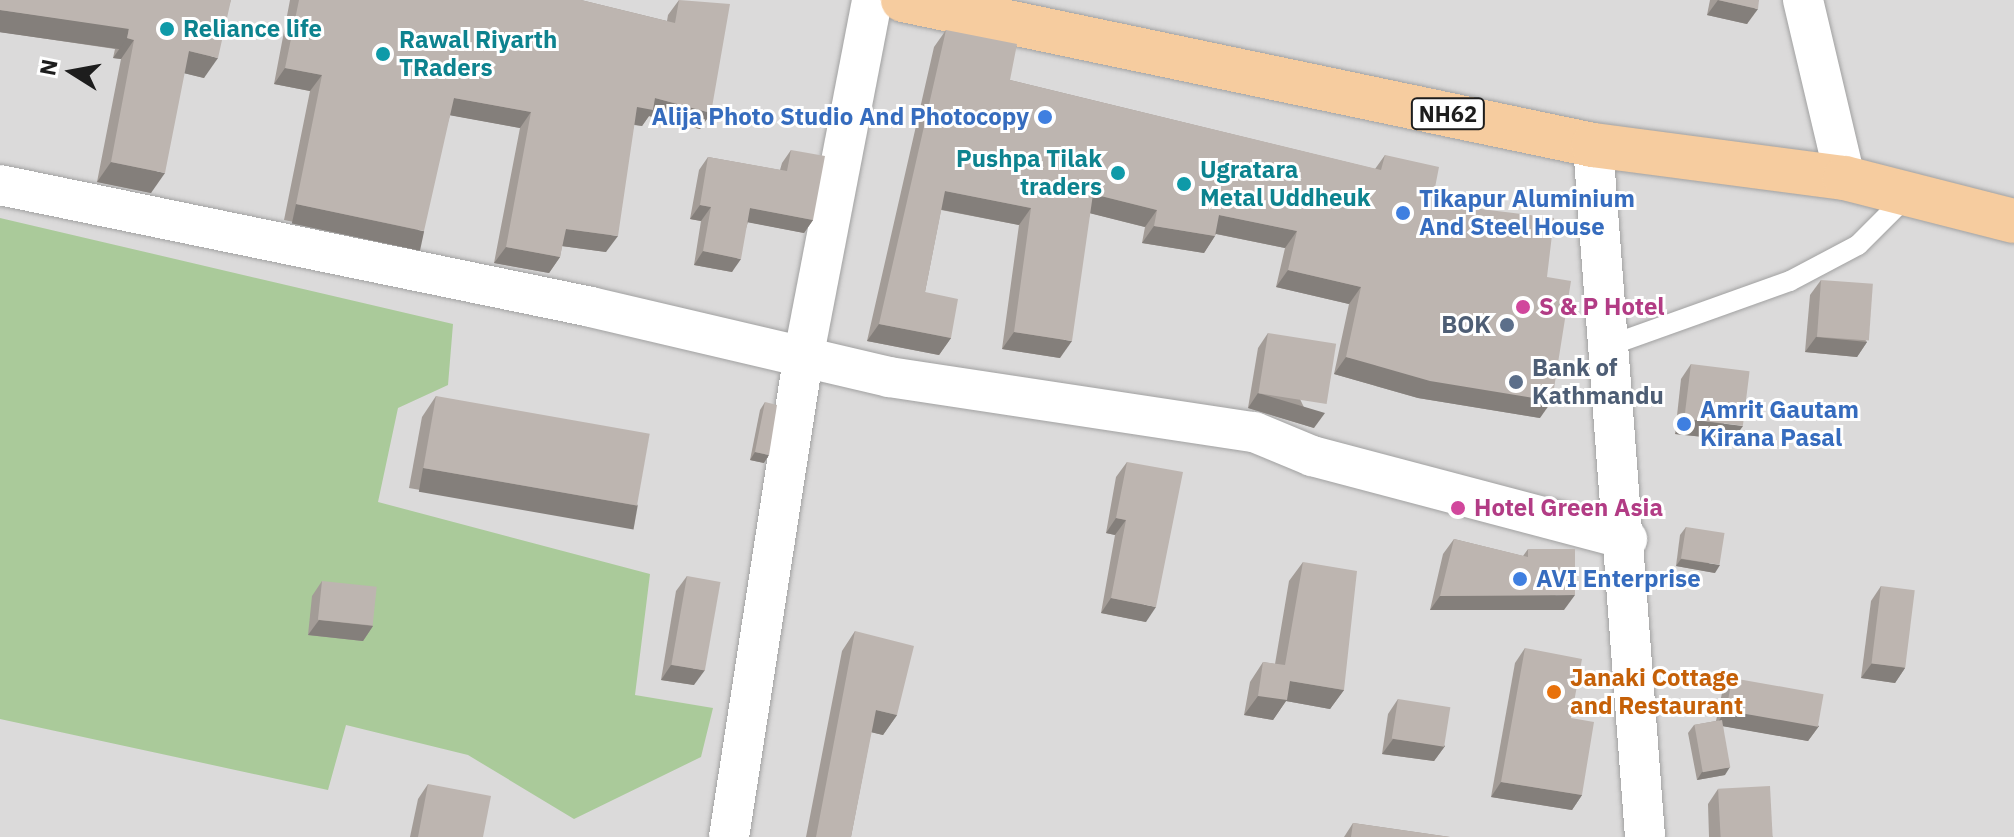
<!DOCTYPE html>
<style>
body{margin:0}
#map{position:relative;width:2014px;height:837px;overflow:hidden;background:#ede9e3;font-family:"IBM Plex Sans",sans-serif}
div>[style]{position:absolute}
.residential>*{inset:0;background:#dbdada;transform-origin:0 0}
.forest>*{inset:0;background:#aaca9a}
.roads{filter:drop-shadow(0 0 2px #a1a1a1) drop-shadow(0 0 2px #a1a1a1)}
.lane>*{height:20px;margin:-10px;padding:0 10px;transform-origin:10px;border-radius:10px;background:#fff}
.street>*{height:40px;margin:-20px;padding:0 20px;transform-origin:20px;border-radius:20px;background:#fff}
.primary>*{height:44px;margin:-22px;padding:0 22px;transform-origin:22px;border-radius:22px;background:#f6cc9f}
.wall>*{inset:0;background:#a39c97}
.shaded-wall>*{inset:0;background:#847f7b;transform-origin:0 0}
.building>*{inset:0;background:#bdb5b0;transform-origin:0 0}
.dots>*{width:22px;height:22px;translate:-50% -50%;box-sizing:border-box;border:4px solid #fff;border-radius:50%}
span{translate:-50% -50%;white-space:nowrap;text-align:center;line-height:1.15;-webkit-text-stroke:6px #fff;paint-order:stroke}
.shield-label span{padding:2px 6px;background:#fff;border:2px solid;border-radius:6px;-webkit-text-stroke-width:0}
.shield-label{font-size:22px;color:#1d1d1d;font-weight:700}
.culture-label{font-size:24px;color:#0d838f;font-weight:700}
.left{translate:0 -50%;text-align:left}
.right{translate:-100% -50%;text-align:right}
.shop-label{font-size:24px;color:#366cbe;font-weight:700}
.hotel-label{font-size:24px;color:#b23c85;font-weight:700}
.service-label{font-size:24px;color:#4e5e75;font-weight:700}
.food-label{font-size:24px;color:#c56008;font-weight:700}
.north{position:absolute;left:32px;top:32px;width:80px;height:80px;-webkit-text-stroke:6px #fff;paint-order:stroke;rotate:281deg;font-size:22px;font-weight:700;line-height:32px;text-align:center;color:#1d1d1d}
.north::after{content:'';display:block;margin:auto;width:28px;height:36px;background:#1d1d1d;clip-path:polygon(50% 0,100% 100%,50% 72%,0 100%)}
</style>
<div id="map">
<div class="residential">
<div style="left:0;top:0;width:2014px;height:837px"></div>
</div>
<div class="forest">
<div style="clip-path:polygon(0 218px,453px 324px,448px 385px,398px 408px,378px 502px,650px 574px,635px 695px,713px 708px,701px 757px,574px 819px,468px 755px,346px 725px,328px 790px,0 719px)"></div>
</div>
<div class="roads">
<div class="lane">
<div style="left:1611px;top:345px;width:190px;rotate:-19.7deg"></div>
<div style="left:1790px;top:281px;width:77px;rotate:-27.9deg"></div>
<div style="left:1858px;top:245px;width:72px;rotate:-45deg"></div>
</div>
<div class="street">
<div style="left:1803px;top:0;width:183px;rotate:76.7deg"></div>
<div style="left:1593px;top:145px;width:694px;rotate:85.7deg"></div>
<div style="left:0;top:185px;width:603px;rotate:11.66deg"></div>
<div style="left:591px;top:307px;width:306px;rotate:13.2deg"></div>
<div style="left:889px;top:377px;width:369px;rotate:8.6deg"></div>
<div style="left:1254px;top:432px;width:63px;rotate:22.5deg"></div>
<div style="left:1312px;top:456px;width:326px;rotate:14.8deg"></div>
<div style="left:729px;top:837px;width:489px;rotate:-81.2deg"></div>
<div style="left:804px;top:354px;width:360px;rotate:-79.1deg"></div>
</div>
<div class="primary">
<div style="left:903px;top:0;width:705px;rotate:11.87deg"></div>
<div style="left:1593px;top:145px;width:254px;rotate:7.5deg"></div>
<div style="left:1845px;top:178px;width:174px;rotate:14.3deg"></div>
</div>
</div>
<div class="wall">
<div style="clip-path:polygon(0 0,231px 0,204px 78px,184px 73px,151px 193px,97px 182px,121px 59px,113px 58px,115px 49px,0 32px)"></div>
<div style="clip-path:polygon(290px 0,581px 0,667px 21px,668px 15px,679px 0,711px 113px,700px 129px,649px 116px,642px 126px,634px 125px,606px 252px,562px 246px,560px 257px,549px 273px,494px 263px,520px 128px,450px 115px,413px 247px,284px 220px,310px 91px,274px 84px)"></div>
<div style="clip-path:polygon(1710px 0,1759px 0,1747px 24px,1707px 15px)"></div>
<div style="clip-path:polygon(946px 30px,1010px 80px,1375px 169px,1385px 155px,1432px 203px,1547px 277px,1540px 418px,1418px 398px,1334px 374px,1349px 304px,1276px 287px,1285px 248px,1216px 234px,1204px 253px,1142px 243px,1145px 227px,1090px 213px,1060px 358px,1002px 349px,1019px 225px,941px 210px,925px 292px,951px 338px,939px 355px,867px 341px,934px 47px)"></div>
<div style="clip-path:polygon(791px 150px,813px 220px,804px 233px,748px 222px,732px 272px,694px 265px,701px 221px,690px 219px,699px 170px,708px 157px,780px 170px,782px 163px)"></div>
<div style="clip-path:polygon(1821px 280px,1867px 342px,1857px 357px,1805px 352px,1810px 295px)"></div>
<div style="clip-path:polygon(1268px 333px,1314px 428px,1248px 408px,1258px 348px)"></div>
<div style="clip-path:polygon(1691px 364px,1733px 440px,1675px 434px,1681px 379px)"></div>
<div style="clip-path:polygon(436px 396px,638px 505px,623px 526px,409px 488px,422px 417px)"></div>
<div style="clip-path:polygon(765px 402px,764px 463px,750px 460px,760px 410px)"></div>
<div style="clip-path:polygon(1127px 462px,1146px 622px,1101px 613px,1115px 535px,1106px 533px,1116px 477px)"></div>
<div style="clip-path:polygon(1686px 527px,1715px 573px,1676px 566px,1680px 535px)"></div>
<div style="clip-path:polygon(1454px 539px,1523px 556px,1528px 549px,1564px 610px,1430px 610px,1443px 554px)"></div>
<div style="clip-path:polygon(1303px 562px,1344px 690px,1330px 709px,1286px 701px,1273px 720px,1244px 715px,1250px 682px,1263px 662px,1275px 664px,1289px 581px)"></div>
<div style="clip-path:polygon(687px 576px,694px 685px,661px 680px,676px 591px)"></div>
<div style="clip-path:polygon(322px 581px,373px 626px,363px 641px,308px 635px,312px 596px)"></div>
<div style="clip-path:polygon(1881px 586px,1905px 668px,1895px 683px,1861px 678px,1871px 601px)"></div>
<div style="clip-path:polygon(855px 631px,897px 715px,883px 735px,871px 732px,851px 837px,806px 837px,842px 651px)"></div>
<div style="clip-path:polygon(1525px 648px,1582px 795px,1572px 810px,1491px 797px,1515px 663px)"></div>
<div style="clip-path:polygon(1732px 678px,1819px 726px,1808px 741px,1723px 726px,1725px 775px,1697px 780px,1688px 733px,1694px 725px,1716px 721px,1722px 693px)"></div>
<div style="clip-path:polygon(1398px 699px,1445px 746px,1434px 761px,1382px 754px,1388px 714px)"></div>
<div style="clip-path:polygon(428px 784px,483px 837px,410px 837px,418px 799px)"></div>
<div style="clip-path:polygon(1718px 789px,1773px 837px,1709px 837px,1708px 804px)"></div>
<div style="clip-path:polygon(1353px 823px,1450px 837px,1344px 837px)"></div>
</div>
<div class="shaded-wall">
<div style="clip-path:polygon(1718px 0,1758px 9px,1747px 24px,1707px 15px)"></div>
<div style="left:0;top:10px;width:130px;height:22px;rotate:8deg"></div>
<div style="clip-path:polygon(127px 38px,134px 40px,121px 59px,113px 58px)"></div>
<div style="clip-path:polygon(189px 51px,218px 58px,204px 78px,175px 71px)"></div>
<div style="clip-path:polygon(285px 68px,322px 75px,310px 91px,274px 84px)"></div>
<div style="clip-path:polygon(454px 98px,531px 112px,520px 128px,443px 114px)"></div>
<div style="clip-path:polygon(655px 98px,711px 113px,700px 129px,649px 116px,642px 126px,625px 123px,637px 107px)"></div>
<div style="clip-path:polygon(111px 162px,165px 173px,151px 193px,97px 182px)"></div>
<div style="clip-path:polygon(945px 191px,1031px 208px,1019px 225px,933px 208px)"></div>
<div style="clip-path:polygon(1093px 194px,1157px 210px,1145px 227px,1081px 211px)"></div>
<div style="left:296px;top:204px;width:131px;height:20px;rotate:12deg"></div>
<div style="clip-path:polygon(700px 205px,711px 207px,701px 221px,690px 219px)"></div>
<div style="clip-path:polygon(750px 208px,813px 220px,804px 233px,741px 221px)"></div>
<div style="clip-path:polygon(1219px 215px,1297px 231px,1285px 248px,1207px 232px)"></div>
<div style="clip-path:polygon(1154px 226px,1215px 236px,1204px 253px,1142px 243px)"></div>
<div style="clip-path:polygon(566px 229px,618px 236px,606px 252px,554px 245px)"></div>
<div style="clip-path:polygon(506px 247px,560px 257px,549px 273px,494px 263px)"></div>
<div style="clip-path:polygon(703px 251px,741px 259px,732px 272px,694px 265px)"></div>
<div style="clip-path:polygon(1288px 270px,1361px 287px,1349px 304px,1276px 287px)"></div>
<div style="clip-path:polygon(879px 324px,951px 338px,939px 355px,867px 341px)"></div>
<div style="clip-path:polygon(1014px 332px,1072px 341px,1060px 358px,1002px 349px)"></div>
<div style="clip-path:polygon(1816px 337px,1867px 342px,1857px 357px,1805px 352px)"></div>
<div style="clip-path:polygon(1346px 357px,1552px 401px,1540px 418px,1418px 398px,1334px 374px)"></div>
<div style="clip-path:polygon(1258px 393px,1325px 413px,1314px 428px,1248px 408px)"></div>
<div style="clip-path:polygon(1685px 419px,1743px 426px,1733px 440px,1675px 434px)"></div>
<div style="clip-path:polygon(755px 452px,769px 455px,764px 463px,750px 460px)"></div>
<div style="left:423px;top:468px;width:218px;height:24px;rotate:10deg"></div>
<div style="clip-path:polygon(1116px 518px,1126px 520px,1115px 535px,1106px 533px)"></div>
<div style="clip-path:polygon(1681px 559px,1720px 565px,1715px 573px,1676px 566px)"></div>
<div style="clip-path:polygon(1575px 595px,1564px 610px,1430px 610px,1440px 596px)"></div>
<div style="clip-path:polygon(1111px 598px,1156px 607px,1146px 622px,1101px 613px)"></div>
<div style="clip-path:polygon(319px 620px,373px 626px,363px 641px,308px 635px)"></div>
<div style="clip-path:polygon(1872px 663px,1905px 668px,1895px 683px,1861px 678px)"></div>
<div style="clip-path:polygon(671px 665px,705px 670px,694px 685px,661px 680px)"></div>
<div style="clip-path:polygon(1290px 681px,1344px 690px,1330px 709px,1286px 701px,1273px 720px,1244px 715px,1258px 696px)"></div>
<div style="clip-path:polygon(876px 710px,897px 715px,883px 735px,862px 730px)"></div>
<div style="clip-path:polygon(1726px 710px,1819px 726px,1808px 741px,1716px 725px)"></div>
<div style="clip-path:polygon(1393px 739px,1445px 746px,1434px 761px,1382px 754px)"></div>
<div style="clip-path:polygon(1730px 767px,1725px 775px,1697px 780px,1702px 772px)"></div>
<div style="clip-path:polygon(1501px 782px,1582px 795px,1572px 810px,1491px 797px)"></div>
</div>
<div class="building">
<div style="clip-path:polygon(0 0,231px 0,218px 58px,189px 51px,165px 173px,111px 162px,134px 40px,127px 38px,129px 29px,0 10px)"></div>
<div style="clip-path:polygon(299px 0,581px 0,675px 23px,679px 0,730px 4px,711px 113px,655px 98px,653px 110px,637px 107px,618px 236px,566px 229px,560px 257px,506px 247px,531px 112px,454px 98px,424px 231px,296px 204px,322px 75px,285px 68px)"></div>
<div style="clip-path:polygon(1718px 0,1759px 0,1758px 9px)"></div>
<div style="clip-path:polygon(946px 30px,1017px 44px,1010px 80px,1381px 170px,1385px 155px,1439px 167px,1432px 203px,1554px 218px,1547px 277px,1571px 281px,1552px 401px,1430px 381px,1346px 357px,1361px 287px,1288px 270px,1297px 231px,1219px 215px,1215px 236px,1154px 226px,1157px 210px,1093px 194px,1072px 341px,1014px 332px,1031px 208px,945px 191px,925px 292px,958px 299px,951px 338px,879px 324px)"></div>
<div style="clip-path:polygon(791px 150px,825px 156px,813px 220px,750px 208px,741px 259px,703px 251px,711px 207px,700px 205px,708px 157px,787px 171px)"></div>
<div style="left:1821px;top:280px;width:52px;height:57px;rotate:4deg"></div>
<div style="left:1268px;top:333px;width:69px;height:61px;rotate:9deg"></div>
<div style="left:1691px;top:364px;width:59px;height:55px;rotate:7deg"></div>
<div style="left:436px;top:396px;width:217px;height:73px;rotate:10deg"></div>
<div style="clip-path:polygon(765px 402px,777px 405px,769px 455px,755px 452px)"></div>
<div style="clip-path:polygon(1127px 462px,1183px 472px,1156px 607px,1111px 598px,1126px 520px,1116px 518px)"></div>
<div style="left:1686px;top:527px;width:39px;height:32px;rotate:9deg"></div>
<div style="clip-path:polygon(1454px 539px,1528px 557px,1528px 549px,1575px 549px,1575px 595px,1440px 596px)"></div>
<div style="clip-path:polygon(1303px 562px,1357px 571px,1344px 690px,1290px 681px,1287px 700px,1258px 696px,1263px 662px,1285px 665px)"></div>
<div style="left:687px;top:576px;width:34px;height:90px;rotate:10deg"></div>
<div style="left:322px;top:581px;width:55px;height:39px;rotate:6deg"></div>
<div style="left:1881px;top:586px;width:34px;height:78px;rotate:7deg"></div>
<div style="clip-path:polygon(855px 631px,914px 646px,897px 715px,876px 710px,851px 837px,816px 837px)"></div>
<div style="clip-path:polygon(1525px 648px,1582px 659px,1571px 718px,1594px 722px,1582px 795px,1501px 782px)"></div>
<div style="left:1732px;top:678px;width:93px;height:33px;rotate:10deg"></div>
<div style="left:1398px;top:699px;width:53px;height:40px;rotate:9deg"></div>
<div style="left:1722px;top:720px;width:48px;height:28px;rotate:80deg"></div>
<div style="clip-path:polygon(428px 784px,491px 796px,483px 837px,418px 837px)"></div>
<div style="left:1770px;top:786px;width:51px;height:52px;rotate:87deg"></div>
<div style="clip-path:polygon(1353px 823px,1450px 837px,1351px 837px)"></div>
</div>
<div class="dots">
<div style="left:167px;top:29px;background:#0f9aa8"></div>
<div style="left:383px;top:54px;background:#0f9aa8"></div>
<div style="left:1045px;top:117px;background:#3f7fe0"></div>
<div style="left:1118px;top:173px;background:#0f9aa8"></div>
<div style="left:1184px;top:184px;background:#0f9aa8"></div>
<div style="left:1403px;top:213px;background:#3f7fe0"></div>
<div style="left:1523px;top:307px;background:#d1479c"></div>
<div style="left:1507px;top:325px;background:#5c6f8a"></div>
<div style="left:1516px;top:382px;background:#5c6f8a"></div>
<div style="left:1684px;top:424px;background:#3f7fe0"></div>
<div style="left:1458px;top:508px;background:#d1479c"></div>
<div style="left:1520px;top:579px;background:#3f7fe0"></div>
<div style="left:1554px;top:692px;background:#e8710a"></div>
</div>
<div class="shield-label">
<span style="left:1448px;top:114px">NH62</span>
</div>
<div class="culture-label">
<span class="left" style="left:183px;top:29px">Reliance life</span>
<span class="left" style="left:399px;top:54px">Rawal Riyarth<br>TRaders</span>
<span class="right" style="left:1102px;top:173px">Pushpa Tilak<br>traders</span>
<span class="left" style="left:1200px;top:184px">Ugratara<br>Metal Uddheuk</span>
</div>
<div class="shop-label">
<span class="right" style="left:1029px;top:117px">Alija Photo Studio And Photocopy</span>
<span class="left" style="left:1419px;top:213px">Tikapur Aluminium<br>And Steel House</span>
<span class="left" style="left:1700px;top:424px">Amrit Gautam<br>Kirana Pasal</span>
<span class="left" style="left:1536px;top:579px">AVI Enterprise</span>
</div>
<div class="hotel-label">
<span class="left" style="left:1539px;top:307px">S &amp; P Hotel</span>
<span class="left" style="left:1474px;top:508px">Hotel Green Asia</span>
</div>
<div class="service-label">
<span class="right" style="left:1491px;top:325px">BOK</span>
<span class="left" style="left:1532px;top:382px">Bank of<br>Kathmandu</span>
</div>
<div class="food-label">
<span class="left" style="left:1570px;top:692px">Janaki Cottage<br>and Restaurant</span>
</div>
<div class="north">N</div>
</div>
